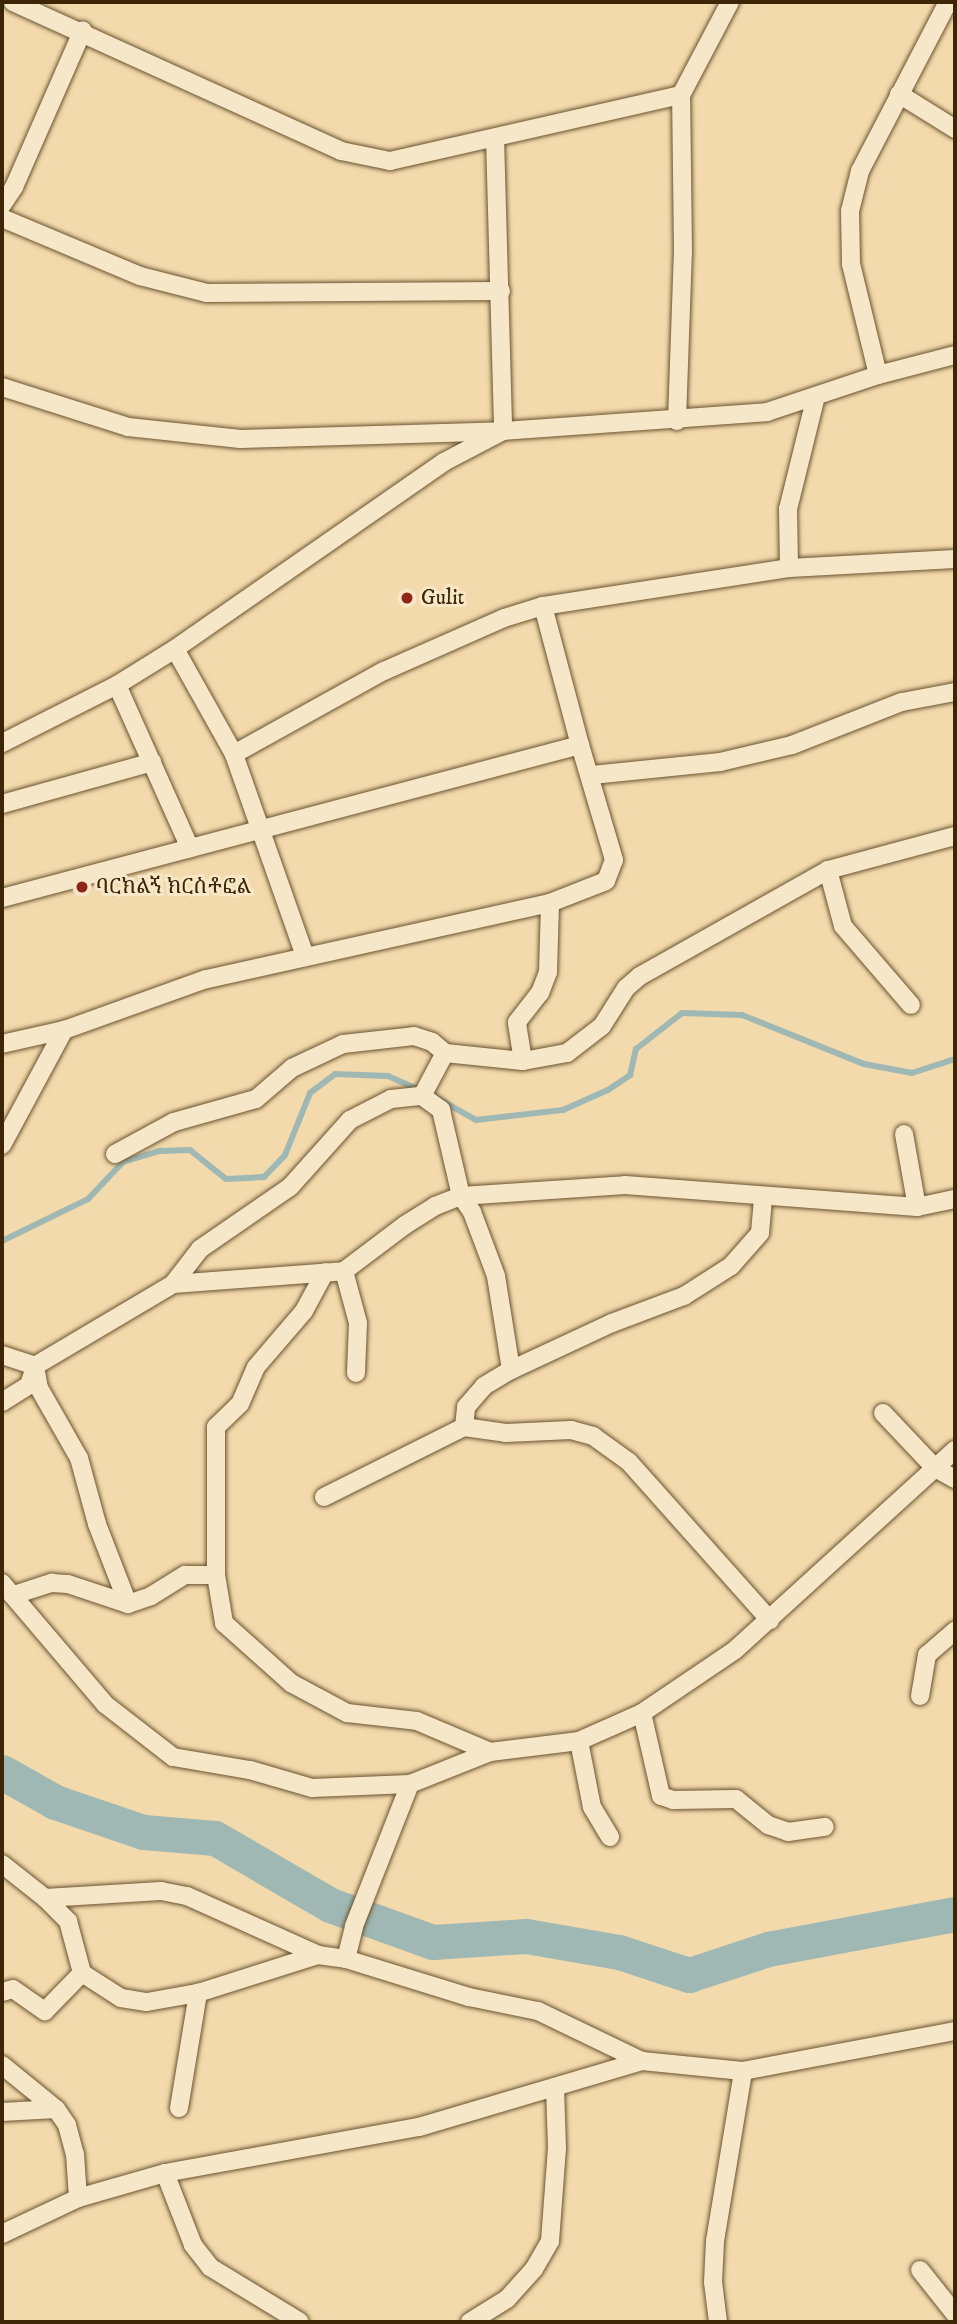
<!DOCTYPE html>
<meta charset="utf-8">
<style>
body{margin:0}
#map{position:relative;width:957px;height:2324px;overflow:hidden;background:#f3daac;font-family:"IM FELL DW Pica","Noto Serif Ethiopic",serif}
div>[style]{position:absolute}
.stream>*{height:6px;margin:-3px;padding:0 3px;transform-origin:3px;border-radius:3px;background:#9fb8b4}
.river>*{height:35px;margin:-17.5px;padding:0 17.5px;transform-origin:17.5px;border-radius:17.5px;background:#9fb8b4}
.roads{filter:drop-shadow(0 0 2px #6a5330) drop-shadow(0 0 2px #6a5330)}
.street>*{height:18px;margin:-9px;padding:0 9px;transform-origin:9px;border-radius:9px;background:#f7e7c9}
.dots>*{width:19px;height:19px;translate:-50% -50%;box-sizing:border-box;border:4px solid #f7e7c9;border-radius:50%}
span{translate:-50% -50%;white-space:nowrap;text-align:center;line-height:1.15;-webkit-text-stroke:6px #f7e7c9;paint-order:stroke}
.poi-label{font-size:21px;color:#3c2606}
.left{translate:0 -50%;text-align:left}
.frame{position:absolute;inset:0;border:4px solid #3c2606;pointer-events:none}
</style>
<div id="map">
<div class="stream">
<div style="left:437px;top:1098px;width:45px;rotate:29.4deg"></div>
<div style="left:476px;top:1120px;width:88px;rotate:-6.6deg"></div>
<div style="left:563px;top:1110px;width:49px;rotate:-24deg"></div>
<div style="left:608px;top:1090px;width:27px;rotate:-34deg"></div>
<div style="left:630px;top:1075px;width:27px;rotate:-77deg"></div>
<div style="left:636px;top:1049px;width:58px;rotate:-38deg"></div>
<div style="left:682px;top:1013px;width:60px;rotate:1.9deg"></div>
<div style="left:742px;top:1015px;width:131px;rotate:21.9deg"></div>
<div style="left:864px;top:1064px;width:49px;rotate:10.6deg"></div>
<div style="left:912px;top:1073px;width:45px;rotate:-18deg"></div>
<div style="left:2px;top:1241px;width:96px;rotate:-26deg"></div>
<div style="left:88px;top:1199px;width:51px;rotate:-46.6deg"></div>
<div style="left:123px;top:1162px;width:39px;rotate:-17deg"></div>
<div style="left:160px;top:1151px;width:30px;rotate:-2deg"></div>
<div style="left:190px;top:1150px;width:46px;rotate:38.9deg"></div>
<div style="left:226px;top:1179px;width:38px;rotate:-3deg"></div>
<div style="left:264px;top:1177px;width:30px;rotate:-46deg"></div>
<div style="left:285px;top:1155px;width:67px;rotate:-68deg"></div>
<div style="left:310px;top:1093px;width:31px;rotate:-37deg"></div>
<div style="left:335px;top:1074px;width:53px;rotate:2.2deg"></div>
<div style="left:388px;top:1076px;width:35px;rotate:24deg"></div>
</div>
<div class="river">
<div style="left:2px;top:1772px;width:61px;rotate:29.5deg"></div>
<div style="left:55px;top:1802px;width:93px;rotate:18.8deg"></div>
<div style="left:143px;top:1832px;width:72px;rotate:4.8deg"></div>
<div style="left:215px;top:1838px;width:133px;rotate:30.2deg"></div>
<div style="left:330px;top:1905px;width:109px;rotate:19.8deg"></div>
<div style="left:433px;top:1942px;width:93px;rotate:-3.7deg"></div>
<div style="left:526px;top:1936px;width:94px;rotate:9.8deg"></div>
<div style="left:619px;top:1952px;width:74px;rotate:18.2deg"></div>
<div style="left:689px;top:1975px;width:83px;rotate:-18.2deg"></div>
<div style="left:768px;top:1949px;width:190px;rotate:-10.6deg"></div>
</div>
<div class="roads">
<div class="street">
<div style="left:13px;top:2px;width:360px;rotate:24.4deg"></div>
<div style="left:341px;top:151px;width:50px;rotate:11.5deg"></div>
<div style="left:390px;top:161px;width:298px;rotate:-12.8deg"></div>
<div style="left:681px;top:95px;width:105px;rotate:-62.2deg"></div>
<div style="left:948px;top:2px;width:191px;rotate:117.5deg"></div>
<div style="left:860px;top:171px;width:41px;rotate:104deg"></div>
<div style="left:850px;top:211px;width:53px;rotate:88.9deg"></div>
<div style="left:851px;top:264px;width:114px;rotate:76.3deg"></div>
<div style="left:878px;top:375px;width:80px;rotate:-14.6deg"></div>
<div style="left:899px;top:94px;width:66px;rotate:32deg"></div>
<div style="left:495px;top:138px;width:293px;rotate:88.4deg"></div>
<div style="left:503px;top:431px;width:265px;rotate:-4.1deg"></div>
<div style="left:767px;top:412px;width:117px;rotate:-18.4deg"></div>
<div style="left:2px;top:205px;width:22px;rotate:-56deg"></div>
<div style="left:14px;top:187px;width:171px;rotate:-66.3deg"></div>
<div style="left:2px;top:218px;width:150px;rotate:22.8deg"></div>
<div style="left:140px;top:276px;width:69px;rotate:14.2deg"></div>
<div style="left:207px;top:293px;width:294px;rotate:-0.4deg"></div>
<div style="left:2px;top:387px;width:132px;rotate:17.6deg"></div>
<div style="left:128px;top:427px;width:113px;rotate:6.1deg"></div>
<div style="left:240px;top:439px;width:263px;rotate:-1.7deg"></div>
<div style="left:503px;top:431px;width:67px;rotate:152.3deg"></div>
<div style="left:444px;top:462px;width:328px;rotate:145.2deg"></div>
<div style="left:175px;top:649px;width:68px;rotate:148.2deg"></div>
<div style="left:117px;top:685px;width:129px;rotate:153.2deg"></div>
<div style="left:815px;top:400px;width:112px;rotate:103.9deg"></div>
<div style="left:788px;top:509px;width:59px;rotate:89deg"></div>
<div style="left:789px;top:568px;width:166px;rotate:-3.1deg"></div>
<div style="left:677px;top:421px;width:168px;rotate:-88deg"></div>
<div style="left:683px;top:253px;width:158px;rotate:-90.7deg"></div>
<div style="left:543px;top:606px;width:144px;rotate:75.1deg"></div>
<div style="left:175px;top:649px;width:120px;rotate:60.7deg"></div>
<div style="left:117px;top:685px;width:179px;rotate:65.9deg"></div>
<div style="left:592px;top:775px;width:129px;rotate:-5.8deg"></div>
<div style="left:720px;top:762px;width:74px;rotate:-13.3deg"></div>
<div style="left:792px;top:745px;width:118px;rotate:-21.4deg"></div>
<div style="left:902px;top:702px;width:54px;rotate:-10.7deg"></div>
<div style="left:2px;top:804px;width:156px;rotate:-15.6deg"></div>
<div style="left:828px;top:870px;width:58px;rotate:75deg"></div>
<div style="left:843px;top:926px;width:104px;rotate:49.3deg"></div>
<div style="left:2px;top:898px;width:598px;rotate:-14.83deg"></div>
<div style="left:580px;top:745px;width:120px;rotate:73.5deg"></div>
<div style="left:614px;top:860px;width:22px;rotate:111deg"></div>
<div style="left:606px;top:881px;width:60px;rotate:158.6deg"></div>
<div style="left:550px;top:903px;width:352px;rotate:167.5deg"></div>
<div style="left:206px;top:979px;width:151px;rotate:160.2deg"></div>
<div style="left:64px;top:1030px;width:64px;rotate:167.3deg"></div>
<div style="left:305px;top:956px;width:214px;rotate:-109.4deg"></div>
<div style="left:234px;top:754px;width:171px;rotate:-29deg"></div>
<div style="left:384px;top:671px;width:131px;rotate:-23.8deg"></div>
<div style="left:504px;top:618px;width:41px;rotate:-17.1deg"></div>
<div style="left:543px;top:606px;width:249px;rotate:-8.8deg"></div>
<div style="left:523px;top:1061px;width:39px;rotate:-99deg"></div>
<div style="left:517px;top:1022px;width:37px;rotate:-52deg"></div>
<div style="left:540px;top:993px;width:22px;rotate:-69deg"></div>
<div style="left:548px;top:972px;width:69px;rotate:-88.3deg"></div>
<div style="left:422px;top:1096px;width:49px;rotate:-61.9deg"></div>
<div style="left:445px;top:1053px;width:78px;rotate:5.9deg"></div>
<div style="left:523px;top:1061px;width:45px;rotate:-10.3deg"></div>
<div style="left:567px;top:1053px;width:44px;rotate:-37.6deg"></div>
<div style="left:602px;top:1026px;width:45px;rotate:-57.7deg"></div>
<div style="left:626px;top:988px;width:18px;rotate:-41deg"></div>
<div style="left:640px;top:976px;width:216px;rotate:-29.4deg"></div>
<div style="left:828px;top:870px;width:131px;rotate:-15deg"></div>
<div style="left:904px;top:1134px;width:74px;rotate:79.9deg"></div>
<div style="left:2px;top:1145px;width:131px;rotate:-61.7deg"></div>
<div style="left:115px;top:1154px;width:67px;rotate:-28.5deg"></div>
<div style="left:174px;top:1122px;width:85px;rotate:-15.7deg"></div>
<div style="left:256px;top:1099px;width:48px;rotate:-40.7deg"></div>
<div style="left:292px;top:1068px;width:56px;rotate:-25.2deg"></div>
<div style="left:343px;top:1044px;width:71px;rotate:-6.4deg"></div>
<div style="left:414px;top:1036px;width:19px;rotate:18deg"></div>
<div style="left:432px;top:1042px;width:17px;rotate:40deg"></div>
<div style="left:344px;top:1271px;width:54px;rotate:74.9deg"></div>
<div style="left:358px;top:1323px;width:50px;rotate:92.3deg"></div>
<div style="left:173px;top:1284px;width:44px;rotate:-52.4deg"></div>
<div style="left:200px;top:1249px;width:109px;rotate:-34.6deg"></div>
<div style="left:290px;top:1187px;width:90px;rotate:-48.2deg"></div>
<div style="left:350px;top:1120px;width:46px;rotate:-27.1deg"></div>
<div style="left:391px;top:1099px;width:31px;rotate:-6deg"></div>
<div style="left:422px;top:1096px;width:24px;rotate:36deg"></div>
<div style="left:441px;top:1110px;width:88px;rotate:76.9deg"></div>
<div style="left:461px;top:1196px;width:19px;rotate:55deg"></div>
<div style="left:472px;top:1212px;width:68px;rotate:69.4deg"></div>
<div style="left:496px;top:1276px;width:95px;rotate:80.9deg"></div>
<div style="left:2px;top:1355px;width:35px;rotate:18deg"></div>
<div style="left:35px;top:1366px;width:22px;rotate:80deg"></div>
<div style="left:39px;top:1388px;width:81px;rotate:60.3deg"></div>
<div style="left:79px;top:1458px;width:68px;rotate:74.7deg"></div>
<div style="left:97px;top:1524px;width:86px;rotate:68.8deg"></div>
<div style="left:2px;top:1402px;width:32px;rotate:-32deg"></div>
<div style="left:29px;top:1385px;width:20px;rotate:-72deg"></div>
<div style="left:35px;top:1366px;width:161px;rotate:-30.7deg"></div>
<div style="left:173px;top:1284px;width:171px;rotate:-4.3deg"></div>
<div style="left:344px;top:1271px;width:76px;rotate:-37deg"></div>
<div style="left:405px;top:1225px;width:36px;rotate:-32deg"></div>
<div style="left:435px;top:1206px;width:28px;rotate:-21deg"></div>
<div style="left:461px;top:1196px;width:164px;rotate:-3.8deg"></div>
<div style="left:625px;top:1185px;width:293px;rotate:4.3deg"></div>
<div style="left:917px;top:1207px;width:39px;rotate:-12deg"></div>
<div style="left:883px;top:1413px;width:76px;rotate:46.6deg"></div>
<div style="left:935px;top:1468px;width:23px;rotate:29deg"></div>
<div style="left:464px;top:1427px;width:20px;rotate:-84deg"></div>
<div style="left:466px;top:1407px;width:28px;rotate:-49deg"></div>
<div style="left:484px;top:1386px;width:31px;rotate:-31deg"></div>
<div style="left:511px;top:1370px;width:111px;rotate:-25deg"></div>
<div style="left:612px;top:1323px;width:77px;rotate:-20.6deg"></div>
<div style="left:684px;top:1296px;width:56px;rotate:-32.6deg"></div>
<div style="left:731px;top:1266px;width:44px;rotate:-48.7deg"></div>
<div style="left:760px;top:1233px;width:36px;rotate:-85deg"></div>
<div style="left:324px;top:1497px;width:157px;rotate:-26.6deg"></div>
<div style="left:464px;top:1427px;width:42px;rotate:8.1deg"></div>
<div style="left:506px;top:1433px;width:65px;rotate:-2.6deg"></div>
<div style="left:571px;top:1430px;width:23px;rotate:15deg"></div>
<div style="left:593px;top:1436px;width:44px;rotate:35.8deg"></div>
<div style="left:629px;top:1462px;width:212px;rotate:48.3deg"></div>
<div style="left:216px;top:1575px;width:148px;rotate:-90deg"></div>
<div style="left:216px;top:1427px;width:33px;rotate:-44deg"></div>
<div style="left:240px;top:1404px;width:40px;rotate:-66.6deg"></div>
<div style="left:256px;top:1367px;width:74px;rotate:-49.4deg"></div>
<div style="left:304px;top:1311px;width:44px;rotate:-61.7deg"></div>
<div style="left:2px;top:1583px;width:160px;rotate:49.6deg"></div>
<div style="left:106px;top:1705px;width:85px;rotate:37.8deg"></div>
<div style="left:173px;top:1757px;width:78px;rotate:9.6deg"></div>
<div style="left:250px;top:1770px;width:65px;rotate:16.2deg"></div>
<div style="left:312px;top:1788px;width:98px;rotate:-2.3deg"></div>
<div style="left:410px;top:1784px;width:86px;rotate:-21.8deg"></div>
<div style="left:490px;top:1752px;width:90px;rotate:-7deg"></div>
<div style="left:579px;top:1741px;width:69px;rotate:-24deg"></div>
<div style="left:642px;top:1713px;width:112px;rotate:-34.1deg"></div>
<div style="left:735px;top:1650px;width:297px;rotate:-42.3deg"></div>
<div style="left:14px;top:1595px;width:40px;rotate:-18deg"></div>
<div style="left:52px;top:1583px;width:16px;rotate:4deg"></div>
<div style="left:68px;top:1584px;width:63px;rotate:18.4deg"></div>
<div style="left:128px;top:1604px;width:24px;rotate:-19deg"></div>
<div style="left:151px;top:1596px;width:40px;rotate:-32deg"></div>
<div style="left:185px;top:1575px;width:31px"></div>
<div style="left:216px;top:1575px;width:49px;rotate:80.5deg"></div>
<div style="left:224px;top:1623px;width:90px;rotate:41.8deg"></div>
<div style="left:291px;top:1683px;width:64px;rotate:28.2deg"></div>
<div style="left:347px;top:1713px;width:70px;rotate:6.5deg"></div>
<div style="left:417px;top:1721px;width:79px;rotate:23deg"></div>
<div style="left:920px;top:1696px;width:42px;rotate:-80.3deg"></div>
<div style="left:927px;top:1655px;width:37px;rotate:-41deg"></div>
<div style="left:642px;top:1713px;width:85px;rotate:77.1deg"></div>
<div style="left:661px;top:1796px;width:13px;rotate:18deg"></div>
<div style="left:673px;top:1800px;width:63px;rotate:-0.9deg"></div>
<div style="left:736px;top:1799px;width:41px;rotate:39.1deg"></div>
<div style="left:768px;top:1825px;width:21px;rotate:19deg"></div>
<div style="left:788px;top:1832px;width:37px;rotate:-8deg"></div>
<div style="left:579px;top:1741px;width:67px;rotate:78.9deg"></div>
<div style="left:592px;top:1807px;width:35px;rotate:59deg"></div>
<div style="left:2px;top:1864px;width:55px;rotate:38.3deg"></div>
<div style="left:45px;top:1898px;width:116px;rotate:-3.5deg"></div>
<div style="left:161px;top:1891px;width:26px;rotate:11deg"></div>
<div style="left:187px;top:1896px;width:144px;rotate:24.2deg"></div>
<div style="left:318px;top:1955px;width:28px;rotate:8deg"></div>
<div style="left:346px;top:1959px;width:129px;rotate:17.2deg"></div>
<div style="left:469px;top:1997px;width:70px;rotate:11.5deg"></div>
<div style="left:538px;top:2011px;width:115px;rotate:25.7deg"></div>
<div style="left:45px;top:1898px;width:33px;rotate:45deg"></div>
<div style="left:68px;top:1921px;width:54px;rotate:74.9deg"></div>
<div style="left:82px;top:1973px;width:46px;rotate:32.7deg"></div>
<div style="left:121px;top:1998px;width:26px;rotate:9deg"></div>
<div style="left:147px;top:2002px;width:52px;rotate:-10deg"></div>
<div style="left:198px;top:1993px;width:126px;rotate:-17.6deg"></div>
<div style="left:346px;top:1959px;width:34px;rotate:-76deg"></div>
<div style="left:354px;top:1926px;width:153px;rotate:-68.5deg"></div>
<div style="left:2px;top:1992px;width:11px;rotate:-15deg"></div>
<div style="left:13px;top:1989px;width:39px;rotate:35deg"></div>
<div style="left:45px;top:2011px;width:53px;rotate:-45.8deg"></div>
<div style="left:2px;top:2065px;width:70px;rotate:39.2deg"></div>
<div style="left:179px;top:2108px;width:117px;rotate:-80.6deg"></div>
<div style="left:2px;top:2112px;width:54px;rotate:-3.2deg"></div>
<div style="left:56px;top:2109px;width:19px;rotate:55deg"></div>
<div style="left:67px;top:2125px;width:30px;rotate:75deg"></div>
<div style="left:75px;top:2154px;width:44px;rotate:86.1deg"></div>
<div style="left:165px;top:2173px;width:77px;rotate:68.7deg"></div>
<div style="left:193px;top:2245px;width:28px;rotate:52deg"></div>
<div style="left:210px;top:2267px;width:105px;rotate:31.4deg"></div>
<div style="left:2px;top:2234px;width:84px;rotate:-25.3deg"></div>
<div style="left:78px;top:2198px;width:91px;rotate:-16deg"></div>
<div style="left:165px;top:2173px;width:258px;rotate:-10.3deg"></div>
<div style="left:419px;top:2127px;width:233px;rotate:-16.5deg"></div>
<div style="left:642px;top:2061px;width:101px;rotate:5.7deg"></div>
<div style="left:743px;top:2071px;width:216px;rotate:-10.7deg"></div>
<div style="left:920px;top:2270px;width:56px;rotate:51.5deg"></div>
<div style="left:470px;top:2322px;width:44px;rotate:-31.9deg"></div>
<div style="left:507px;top:2299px;width:40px;rotate:-48deg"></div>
<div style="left:534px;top:2269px;width:32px;rotate:-60deg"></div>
<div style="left:550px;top:2241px;width:93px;rotate:-85.7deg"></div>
<div style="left:557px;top:2148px;width:59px;rotate:-91.9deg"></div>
<div style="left:718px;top:2322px;width:40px;rotate:-97.1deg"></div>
<div style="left:713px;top:2282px;width:41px;rotate:-87.2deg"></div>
<div style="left:715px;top:2241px;width:172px;rotate:-80.6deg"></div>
</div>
</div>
<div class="dots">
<div style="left:407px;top:598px;background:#8f2418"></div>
<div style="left:82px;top:887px;background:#8f2418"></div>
</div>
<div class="poi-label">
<span class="left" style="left:421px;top:598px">Gulit</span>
<span class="left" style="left:96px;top:887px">ባርክልኝ ክርስቶፎል</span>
</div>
<div class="frame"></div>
</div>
